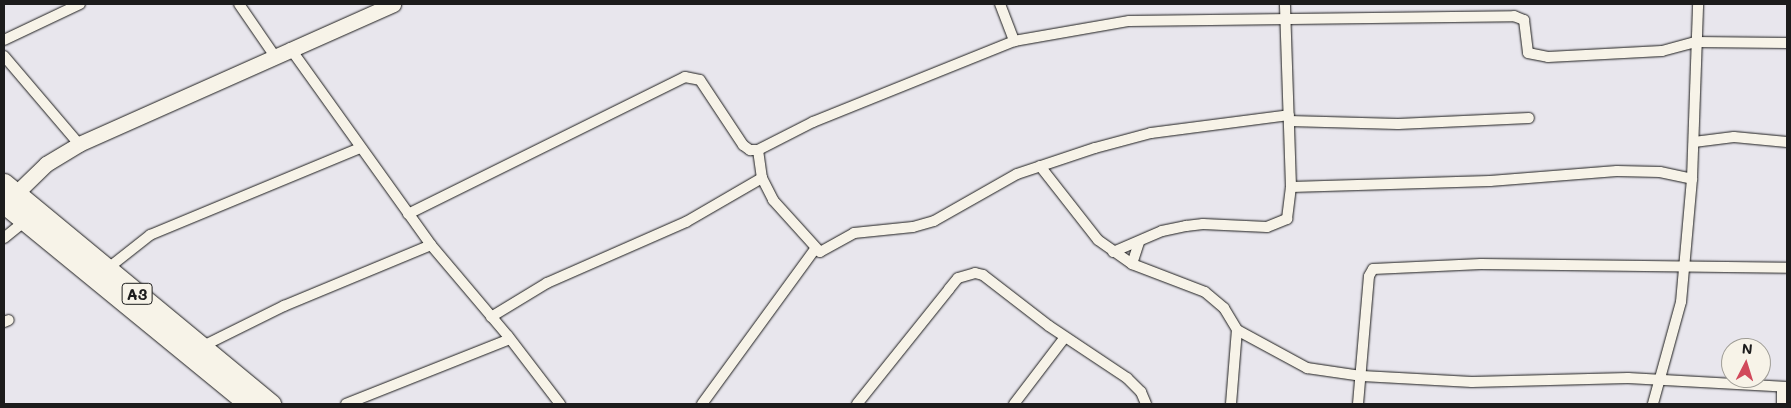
<!DOCTYPE html>
<style>
body{margin:0}
#map{position:relative;width:1791px;height:408px;overflow:hidden;background:#e8e6ed;font-family:Mali,sans-serif}
div>[style]{position:absolute}
.roads{filter:drop-shadow(0 0 1px #1c1c1c) drop-shadow(0 0 1px #1c1c1c)}
.street>*{height:10px;margin:-5px;padding:0 5px;transform-origin:5px;border-radius:5px;background:#f7f3e8}
.secondary>*{height:15px;margin:-7.5px;padding:0 7.5px;transform-origin:7.5px;border-radius:7.5px;background:#f7f3e8}
.highway>*{height:19px;margin:-9.5px;padding:0 9.5px;transform-origin:9.5px;border-radius:9.5px;background:#f7f3e8}
span{translate:-50% -50%;white-space:nowrap;text-align:center;line-height:1.15;-webkit-text-stroke:5px #f7f3e8;paint-order:stroke}
.shield-label span{padding:1px 4px;background:#f7f3e8;border:1px solid;border-radius:4px;-webkit-text-stroke-width:0}
.shield-label{font-size:16px;color:#1c1c1c;font-weight:700}
.frame{position:absolute;inset:0;border:5px solid #1c1c1c;pointer-events:none}
.north{position:absolute;left:1721px;top:338px;width:50px;height:50px;box-sizing:border-box;background:#f7f3e8;border:1px solid #9f9d96;border-radius:50%;rotate:5deg;font-size:14px;font-weight:700;line-height:20px;text-align:center;color:#1c1c1c}
.north::after{content:'';display:block;margin:auto;width:18px;height:22px;background:#d1495b;clip-path:polygon(50% 0,100% 100%,50% 72%,0 100%)}
</style>
<div id="map">
<div class="roads">
<div class="street">
<div style="left:239px;top:4px;width:62px;rotate:55.5deg"></div>
<div style="left:1000px;top:4px;width:40px;rotate:69deg"></div>
<div style="left:4px;top:40px;width:84px;rotate:-25.3deg"></div>
<div style="left:290px;top:48px;width:242px;rotate:54.4deg"></div>
<div style="left:431px;top:245px;width:119px;rotate:49.8deg"></div>
<div style="left:508px;top:336px;width:86px;rotate:52.6deg"></div>
<div style="left:4px;top:56px;width:116px;rotate:49.6deg"></div>
<div style="left:1289px;top:121px;width:109px;rotate:1.6deg"></div>
<div style="left:1398px;top:124px;width:131px;rotate:-2.6deg"></div>
<div style="left:1694px;top:142px;width:40px;rotate:-7.1deg"></div>
<div style="left:1734px;top:137px;width:53px;rotate:5.4deg"></div>
<div style="left:758px;top:150px;width:28px;rotate:82deg"></div>
<div style="left:762px;top:178px;width:25px;rotate:63deg"></div>
<div style="left:773px;top:200px;width:70px;rotate:47.9deg"></div>
<div style="left:820px;top:252px;width:39px;rotate:-29deg"></div>
<div style="left:854px;top:233px;width:59px;rotate:-5.8deg"></div>
<div style="left:913px;top:227px;width:22px;rotate:-16deg"></div>
<div style="left:934px;top:221px;width:95px;rotate:-29.5deg"></div>
<div style="left:1017px;top:174px;width:82px;rotate:-18.4deg"></div>
<div style="left:1095px;top:148px;width:58px;rotate:-15deg"></div>
<div style="left:1151px;top:133px;width:139px;rotate:-7.4deg"></div>
<div style="left:1040px;top:166px;width:94px;rotate:51.9deg"></div>
<div style="left:1098px;top:240px;width:42px;rotate:35.2deg"></div>
<div style="left:1132px;top:264px;width:78px;rotate:21deg"></div>
<div style="left:1205px;top:292px;width:25px;rotate:40deg"></div>
<div style="left:1224px;top:308px;width:26px;rotate:59deg"></div>
<div style="left:1237px;top:330px;width:80px;rotate:28.5deg"></div>
<div style="left:1307px;top:368px;width:56px;rotate:8.3deg"></div>
<div style="left:1362px;top:376px;width:110px;rotate:3.1deg"></div>
<div style="left:1472px;top:382px;width:156px;rotate:-1.5deg"></div>
<div style="left:1628px;top:378px;width:159px;rotate:3.2deg"></div>
<div style="left:1692px;top:179px;width:175px;rotate:-88deg"></div>
<div style="left:1291px;top:187px;width:199px;rotate:-1.7deg"></div>
<div style="left:1490px;top:181px;width:127px;rotate:-4.5deg"></div>
<div style="left:1617px;top:171px;width:43px;rotate:1.3deg"></div>
<div style="left:1660px;top:172px;width:33px;rotate:12deg"></div>
<div style="left:1692px;top:179px;width:123px;rotate:95.1deg"></div>
<div style="left:1681px;top:302px;width:106px;rotate:105.4deg"></div>
<div style="left:408px;top:214px;width:309px;rotate:-26.3deg"></div>
<div style="left:685px;top:77px;width:15px;rotate:11deg"></div>
<div style="left:700px;top:80px;width:78px;rotate:56.5deg"></div>
<div style="left:743px;top:145px;width:9px;rotate:36deg"></div>
<div style="left:750px;top:150px;width:8px"></div>
<div style="left:758px;top:150px;width:62px;rotate:-27deg"></div>
<div style="left:813px;top:122px;width:217px;rotate:-21.9deg"></div>
<div style="left:1014px;top:41px;width:117px;rotate:-9.9deg"></div>
<div style="left:1129px;top:21px;width:385px;rotate:-0.7deg"></div>
<div style="left:1514px;top:16px;width:11px;rotate:22deg"></div>
<div style="left:1524px;top:20px;width:33px;rotate:83deg"></div>
<div style="left:1528px;top:53px;width:20px;rotate:11deg"></div>
<div style="left:1548px;top:57px;width:114px;rotate:-3deg"></div>
<div style="left:1662px;top:51px;width:35px;rotate:-15deg"></div>
<div style="left:1696px;top:42px;width:91px;rotate:0.6deg"></div>
<div style="left:4px;top:238px;width:27px;rotate:-39deg"></div>
<div style="left:1113px;top:252px;width:53px;rotate:-23.2deg"></div>
<div style="left:1162px;top:231px;width:25px;rotate:-12deg"></div>
<div style="left:1186px;top:226px;width:17px;rotate:-7deg"></div>
<div style="left:1203px;top:224px;width:64px;rotate:2.7deg"></div>
<div style="left:1267px;top:227px;width:22px;rotate:-22deg"></div>
<div style="left:1287px;top:219px;width:32px;rotate:-83deg"></div>
<div style="left:1291px;top:187px;width:183px;rotate:-91.9deg"></div>
<div style="left:1132px;top:264px;width:22px;rotate:-72deg"></div>
<div style="left:107px;top:269px;width:55px;rotate:-38.3deg"></div>
<div style="left:150px;top:235px;width:227px;rotate:-22.5deg"></div>
<div style="left:491px;top:317px;width:66px;rotate:-31.3deg"></div>
<div style="left:547px;top:283px;width:152px;rotate:-23.7deg"></div>
<div style="left:686px;top:222px;width:88px;rotate:-30.1deg"></div>
<div style="left:4px;top:322px;width:5px;rotate:-22deg"></div>
<div style="left:201px;top:347px;width:93px;rotate:-26.3deg"></div>
<div style="left:284px;top:306px;width:159px;rotate:-22.5deg"></div>
<div style="left:1782px;top:387px;width:17px;rotate:90deg"></div>
<div style="left:346px;top:404px;width:176px;rotate:-21.6deg"></div>
<div style="left:702px;top:404px;width:192px;rotate:-53.9deg"></div>
<div style="left:857px;top:404px;width:147px;rotate:-51.3deg"></div>
<div style="left:949px;top:289px;width:14px;rotate:-51deg"></div>
<div style="left:958px;top:278px;width:18px;rotate:-16deg"></div>
<div style="left:975px;top:273px;width:8px;rotate:14deg"></div>
<div style="left:983px;top:275px;width:83px;rotate:37.7deg"></div>
<div style="left:1049px;top:326px;width:94px;rotate:33.7deg"></div>
<div style="left:1127px;top:378px;width:20px;rotate:45deg"></div>
<div style="left:1141px;top:392px;width:13px;rotate:67deg"></div>
<div style="left:1014px;top:404px;width:84px;rotate:-52.7deg"></div>
<div style="left:1231px;top:404px;width:74px;rotate:-85.4deg"></div>
<div style="left:1358px;top:404px;width:128px;rotate:-85.1deg"></div>
<div style="left:1369px;top:276px;width:8px;rotate:-60deg"></div>
<div style="left:1373px;top:269px;width:108px;rotate:-2.7deg"></div>
<div style="left:1481px;top:264px;width:306px;rotate:0.7deg"></div>
</div>
<div class="secondary">
<div style="left:8px;top:201px;width:53px;rotate:-44.2deg"></div>
<div style="left:46px;top:164px;width:39px;rotate:-31deg"></div>
<div style="left:79px;top:144px;width:344px;rotate:-24deg"></div>
</div>
<div class="highway">
<div style="left:4px;top:183px;width:347px;rotate:39.6deg"></div>
<div style="left:4px;top:204px;width:315px;rotate:39.3deg"></div>
</div>
</div>
<div class="shield-label">
<span style="left:137px;top:294px">A3</span>
</div>
<div class="frame"></div>
<div class="north">N</div>
</div>
